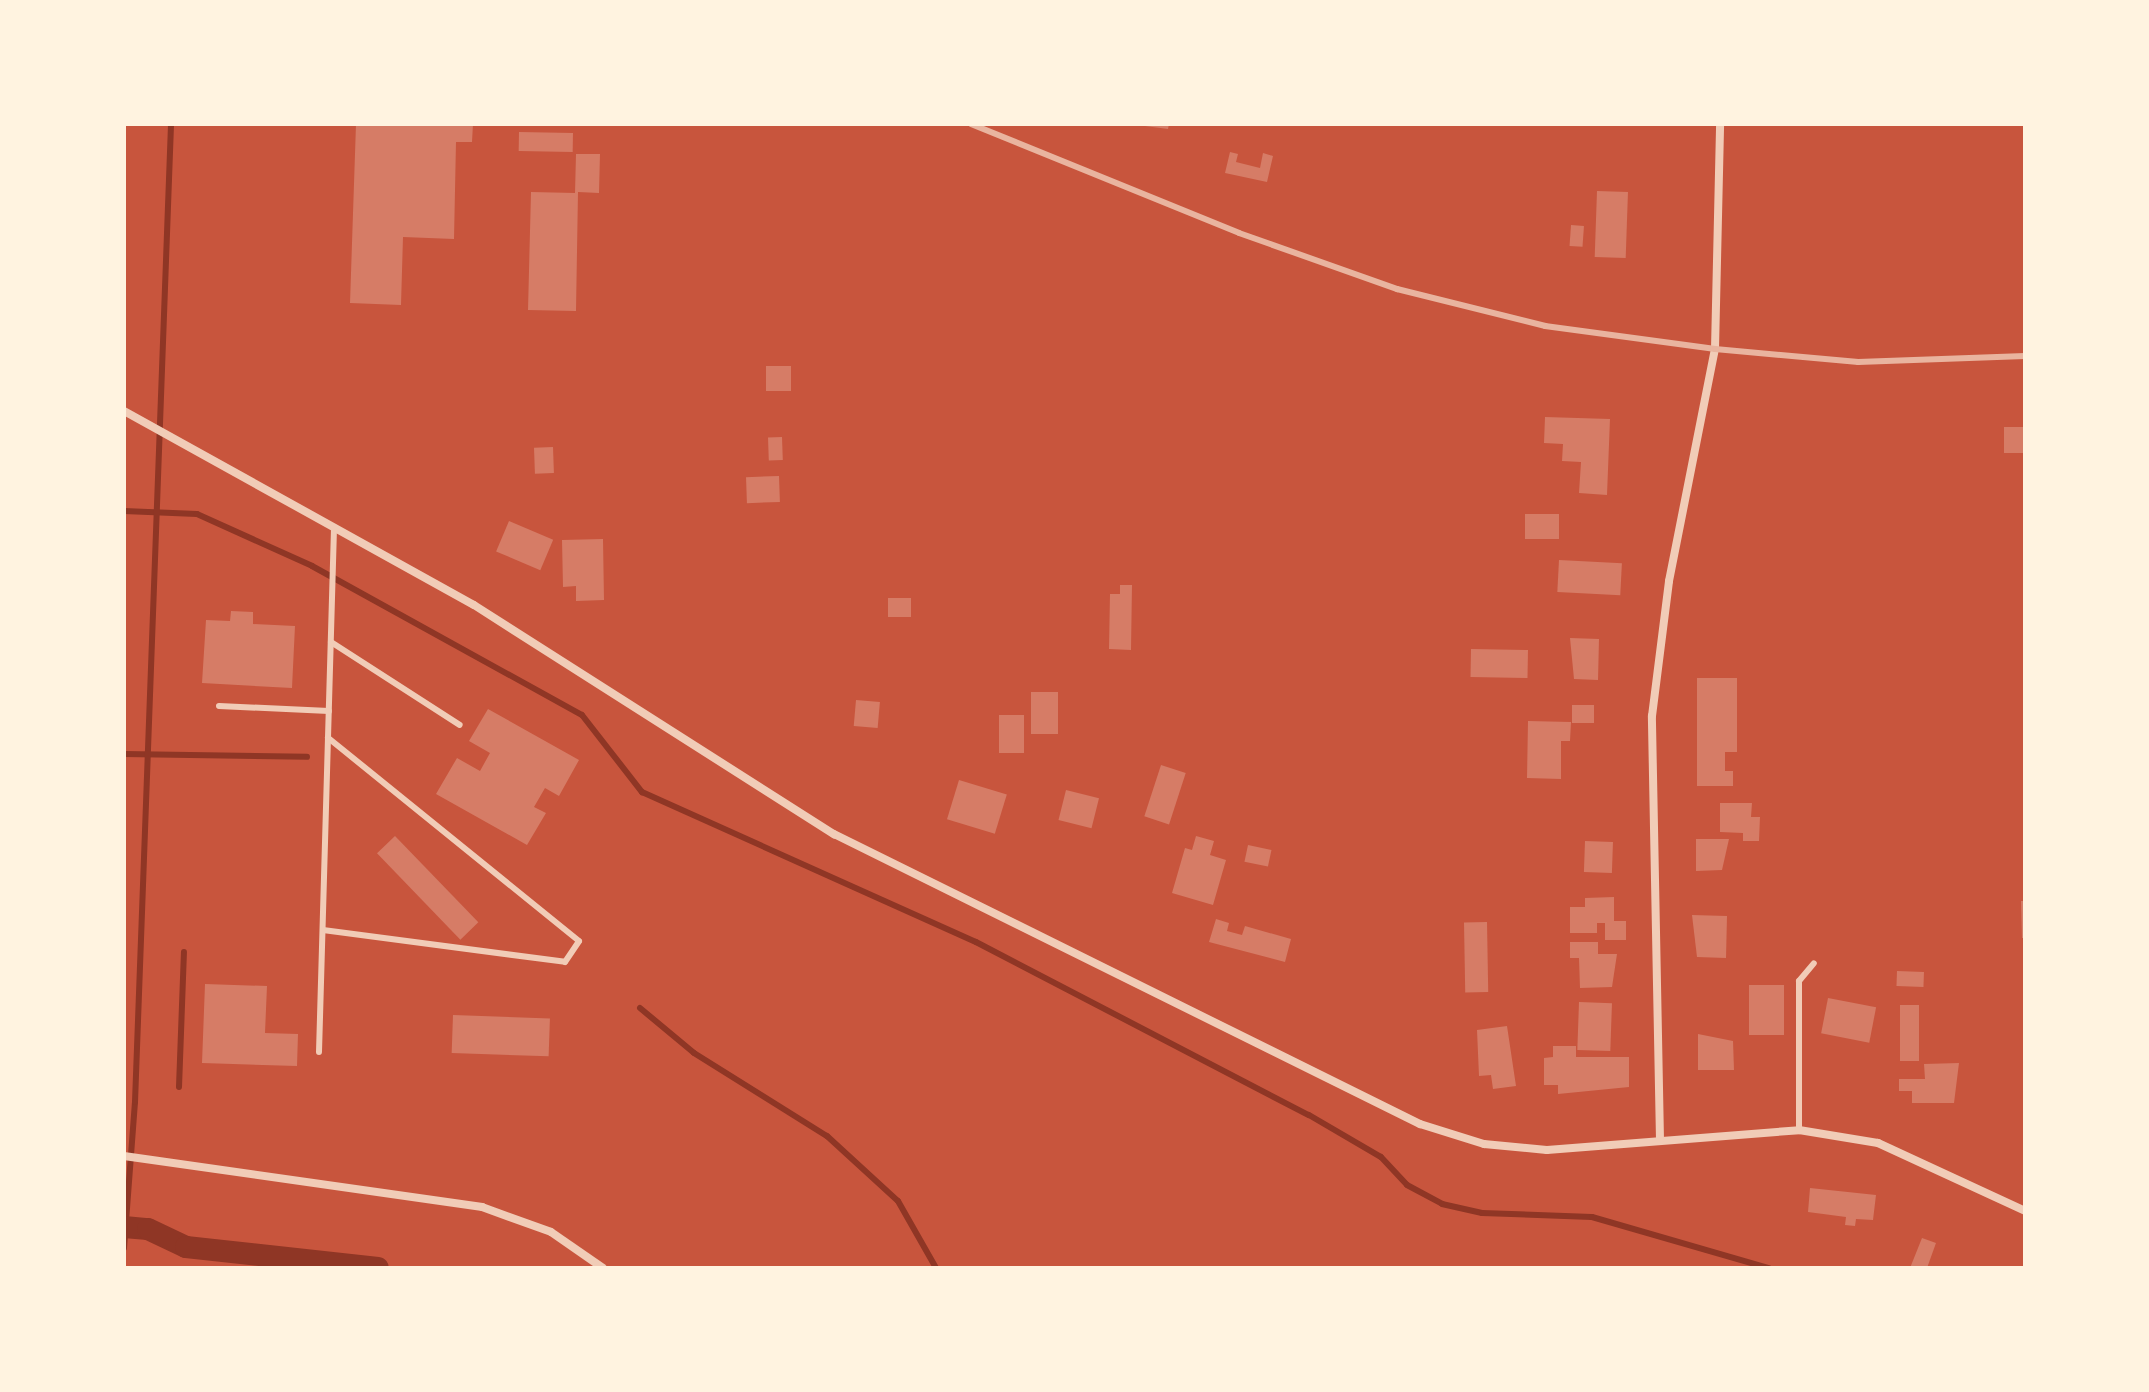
<!DOCTYPE html>
<style>
body{margin:0}
#map{position:relative;width:2149px;height:1392px;overflow:hidden;background:#c8553d;font-family:"Fira Sans",sans-serif}
div>[style]{position:absolute}
.stream>*{height:6px;margin:-3px;padding:0 3px;transform-origin:3px;border-radius:3px;background:#8f3625}
.canal>*{height:22px;margin:-11px;padding:0 11px;transform-origin:11px;border-radius:11px;background:#8f3625}
.building>*{inset:0;background:#d67c66;transform-origin:0 0}
.service>*{height:6px;margin:-3px;padding:0 3px;transform-origin:3px;border-radius:3px;background:#f1ccb7}
.minor>*{height:8px;margin:-4px;padding:0 4px;transform-origin:4px;border-radius:4px;background:#f1ccb7}
.rail>*{height:6px;margin:-3px;padding:0 3px;transform-origin:3px;border-radius:3px;background:#e9b49f}
span{translate:-50% -50%;white-space:nowrap;text-align:center;line-height:1.15;-webkit-text-stroke:8px #fff3e0;paint-order:stroke}
.frame{position:absolute;inset:0;border:126px solid #fff3e0;pointer-events:none}
</style>
<div id="map">
<div class="stream">
<div style="left:124px;top:511px;width:73px;rotate:2.4deg"></div>
<div style="left:197px;top:514px;width:126px;rotate:24.3deg"></div>
<div style="left:312px;top:566px;width:308px;rotate:28.9deg"></div>
<div style="left:582px;top:715px;width:98px;rotate:52.1deg"></div>
<div style="left:642px;top:792px;width:366px;rotate:24.2deg"></div>
<div style="left:976px;top:942px;width:375px;rotate:27.5deg"></div>
<div style="left:1309px;top:1115px;width:83px;rotate:30.3deg"></div>
<div style="left:1381px;top:1157px;width:38px;rotate:47deg"></div>
<div style="left:1407px;top:1185px;width:40px;rotate:28deg"></div>
<div style="left:1442px;top:1204px;width:41px;rotate:12.7deg"></div>
<div style="left:1482px;top:1213px;width:110px;rotate:2.1deg"></div>
<div style="left:1592px;top:1217px;width:184px;rotate:16.1deg"></div>
<div style="left:124px;top:754px;width:183px;rotate:0.9deg"></div>
<div style="left:640px;top:1008px;width:70px;rotate:39.8deg"></div>
<div style="left:694px;top:1053px;width:157px;rotate:32deg"></div>
<div style="left:827px;top:1136px;width:96px;rotate:42.5deg"></div>
<div style="left:898px;top:1201px;width:77px;rotate:60.4deg"></div>
<div style="left:179px;top:1087px;width:135px;rotate:-87.9deg"></div>
<div style="left:124px;top:1248px;width:146px;rotate:-85.7deg"></div>
<div style="left:135px;top:1102px;width:979px;rotate:-87.89deg"></div>
</div>
<div class="canal">
<div style="left:124px;top:1227px;width:24px;rotate:5deg"></div>
<div style="left:148px;top:1229px;width:42px;rotate:25.3deg"></div>
<div style="left:186px;top:1247px;width:193px;rotate:6.2deg"></div>
</div>
<div class="building">
<div style="clip-path:polygon(356px 124px,473px 124px,472px 142px,456px 142px,454px 239px,403px 237px,401px 305px,350px 303px)"></div>
<div style="clip-path:polygon(1145px 124px,1169px 124px,1168px 129px,1145px 126px)"></div>
<div style="left:519px;top:132px;width:54px;height:19px;rotate:1deg"></div>
<div style="clip-path:polygon(1230px 152px,1238px 154px,1236px 162px,1260px 168px,1263px 153px,1273px 156px,1267px 182px,1225px 173px)"></div>
<div style="clip-path:polygon(576px 154px,600px 154px,599px 193px,578px 192px,576px 311px,528px 310px,531px 192px,575px 193px)"></div>
<div style="left:1597px;top:191px;width:31px;height:66px;rotate:2deg"></div>
<div style="left:1571px;top:225px;width:13px;height:21px;rotate:4deg"></div>
<div style="left:766px;top:366px;width:25px;height:25px"></div>
<div style="clip-path:polygon(1545px 417px,1610px 419px,1607px 495px,1579px 493px,1581px 462px,1562px 461px,1563px 444px,1544px 443px)"></div>
<div style="left:2004px;top:427px;width:21px;height:26px"></div>
<div style="left:782px;top:437px;width:23px;height:14px;rotate:88deg"></div>
<div style="left:553px;top:447px;width:26px;height:19px;rotate:88deg"></div>
<div style="left:779px;top:476px;width:26px;height:33px;rotate:88deg"></div>
<div style="left:1525px;top:514px;width:34px;height:25px"></div>
<div style="left:509px;top:521px;width:48px;height:33px;rotate:23deg"></div>
<div style="clip-path:polygon(603px 539px,604px 600px,576px 601px,576px 586px,563px 587px,562px 540px)"></div>
<div style="left:1559px;top:560px;width:63px;height:32px;rotate:3deg"></div>
<div style="clip-path:polygon(1120px 585px,1132px 585px,1131px 650px,1109px 649px,1110px 594px,1120px 594px)"></div>
<div style="left:888px;top:598px;width:23px;height:19px"></div>
<div style="clip-path:polygon(231px 611px,253px 612px,253px 624px,295px 626px,292px 688px,202px 683px,206px 620px,230px 621px)"></div>
<div style="clip-path:polygon(1570px 638px,1599px 639px,1598px 680px,1574px 679px)"></div>
<div style="left:1471px;top:649px;width:57px;height:28px;rotate:1deg"></div>
<div style="clip-path:polygon(1697px 678px,1737px 678px,1737px 752px,1725px 752px,1725px 771px,1733px 771px,1733px 786px,1697px 786px)"></div>
<div style="left:1031px;top:692px;width:27px;height:42px"></div>
<div style="left:856px;top:700px;width:24px;height:26px;rotate:5deg"></div>
<div style="left:1572px;top:705px;width:22px;height:18px"></div>
<div style="clip-path:polygon(488px 709px,579px 760px,559px 796px,545px 788px,534px 807px,546px 813px,527px 845px,436px 794px,457px 758px,480px 771px,490px 753px,469px 741px)"></div>
<div style="left:999px;top:715px;width:25px;height:38px"></div>
<div style="clip-path:polygon(1528px 721px,1571px 722px,1570px 741px,1561px 741px,1561px 779px,1527px 778px)"></div>
<div style="left:1161px;top:765px;width:26px;height:54px;rotate:18deg"></div>
<div style="left:959px;top:780px;width:50px;height:41px;rotate:17deg"></div>
<div style="left:1066px;top:790px;width:34px;height:31px;rotate:14deg"></div>
<div style="clip-path:polygon(1720px 803px,1752px 803px,1751px 817px,1760px 817px,1759px 841px,1743px 841px,1743px 833px,1720px 832px)"></div>
<div style="left:395px;top:836px;width:120px;height:25px;rotate:46deg"></div>
<div style="clip-path:polygon(1196px 836px,1214px 841px,1210px 855px,1226px 860px,1213px 905px,1172px 893px,1185px 848px,1192px 850px)"></div>
<div style="clip-path:polygon(1696px 839px,1729px 839px,1722px 870px,1696px 871px)"></div>
<div style="left:1585px;top:841px;width:28px;height:31px;rotate:2deg"></div>
<div style="left:1248px;top:845px;width:24px;height:17px;rotate:12deg"></div>
<div style="clip-path:polygon(1614px 897px,1614px 921px,1626px 921px,1626px 940px,1605px 940px,1605px 923px,1597px 923px,1597px 933px,1570px 933px,1570px 907px,1585px 907px,1585px 898px)"></div>
<div style="clip-path:polygon(2021px 901px,2025px 901px,2025px 938px,2022px 938px)"></div>
<div style="clip-path:polygon(1692px 915px,1727px 916px,1726px 958px,1697px 957px)"></div>
<div style="clip-path:polygon(1216px 919px,1229px 923px,1227px 931px,1242px 935px,1245px 926px,1291px 939px,1285px 962px,1209px 942px)"></div>
<div style="left:1487px;top:922px;width:70px;height:23px;rotate:89deg"></div>
<div style="clip-path:polygon(1570px 942px,1598px 942px,1598px 954px,1617px 954px,1612px 987px,1580px 988px,1579px 958px,1570px 958px)"></div>
<div style="left:1897px;top:971px;width:27px;height:15px;rotate:2deg"></div>
<div style="clip-path:polygon(205px 984px,267px 986px,265px 1033px,298px 1034px,297px 1066px,202px 1063px)"></div>
<div style="left:1784px;top:985px;width:50px;height:35px;rotate:90deg"></div>
<div style="left:1828px;top:998px;width:49px;height:36px;rotate:11deg"></div>
<div style="left:1579px;top:1002px;width:33px;height:48px;rotate:2deg"></div>
<div style="left:1900px;top:1005px;width:19px;height:56px"></div>
<div style="left:453px;top:1015px;width:97px;height:38px;rotate:2deg"></div>
<div style="clip-path:polygon(1507px 1026px,1516px 1086px,1493px 1089px,1491px 1075px,1479px 1076px,1477px 1030px)"></div>
<div style="clip-path:polygon(1698px 1034px,1733px 1041px,1734px 1070px,1698px 1070px)"></div>
<div style="clip-path:polygon(1553px 1046px,1576px 1046px,1576px 1057px,1629px 1057px,1629px 1087px,1558px 1094px,1558px 1085px,1544px 1085px,1544px 1058px,1553px 1057px)"></div>
<div style="clip-path:polygon(1959px 1063px,1954px 1103px,1912px 1103px,1912px 1091px,1899px 1091px,1899px 1079px,1925px 1079px,1924px 1064px)"></div>
<div style="clip-path:polygon(1810px 1188px,1876px 1195px,1873px 1220px,1856px 1219px,1855px 1226px,1845px 1225px,1846px 1217px,1808px 1212px)"></div>
<div style="clip-path:polygon(1922px 1238px,1936px 1243px,1927px 1268px,1910px 1268px)"></div>
</div>
<div class="service">
<div style="left:331px;top:642px;width:153px;rotate:32.8deg"></div>
<div style="left:219px;top:706px;width:110px;rotate:2.6deg"></div>
<div style="left:323px;top:930px;width:244px;rotate:7.5deg"></div>
<div style="left:565px;top:962px;width:25px;rotate:-56deg"></div>
<div style="left:579px;top:941px;width:323px;rotate:-141deg"></div>
<div style="left:319px;top:1052px;width:524px;rotate:-88.36deg"></div>
<div style="left:1799px;top:1130px;width:149px;rotate:-90deg"></div>
<div style="left:1799px;top:981px;width:23px;rotate:-50deg"></div>
</div>
<div class="minor">
<div style="left:124px;top:411px;width:400px;rotate:29deg"></div>
<div style="left:474px;top:605px;width:427px;rotate:32.5deg"></div>
<div style="left:834px;top:834px;width:654px;rotate:26.33deg"></div>
<div style="left:1420px;top:1124px;width:67px;rotate:17.4deg"></div>
<div style="left:1484px;top:1144px;width:63px;rotate:5.4deg"></div>
<div style="left:1547px;top:1150px;width:253px;rotate:-4.5deg"></div>
<div style="left:1799px;top:1130px;width:80px;rotate:9.3deg"></div>
<div style="left:1878px;top:1143px;width:162px;rotate:24.8deg"></div>
<div style="left:1660px;top:1140px;width:424px;rotate:-91.1deg"></div>
<div style="left:1652px;top:716px;width:136px;rotate:-82.8deg"></div>
<div style="left:1669px;top:581px;width:237px;rotate:-78.8deg"></div>
<div style="left:1715px;top:349px;width:225px;rotate:-88.7deg"></div>
<div style="left:124px;top:1156px;width:362px;rotate:8.1deg"></div>
<div style="left:482px;top:1207px;width:73px;rotate:19.9deg"></div>
<div style="left:551px;top:1232px;width:63px;rotate:34.7deg"></div>
</div>
<div class="rail">
<div style="left:971px;top:124px;width:289px;rotate:22.1deg"></div>
<div style="left:1239px;top:233px;width:168px;rotate:19.5deg"></div>
<div style="left:1397px;top:289px;width:153px;rotate:14deg"></div>
<div style="left:1545px;top:326px;width:172px;rotate:7.7deg"></div>
<div style="left:1715px;top:349px;width:144px;rotate:5.2deg"></div>
<div style="left:1858px;top:362px;width:167px;rotate:-2.1deg"></div>
</div>
<div class="frame"></div>
</div>
